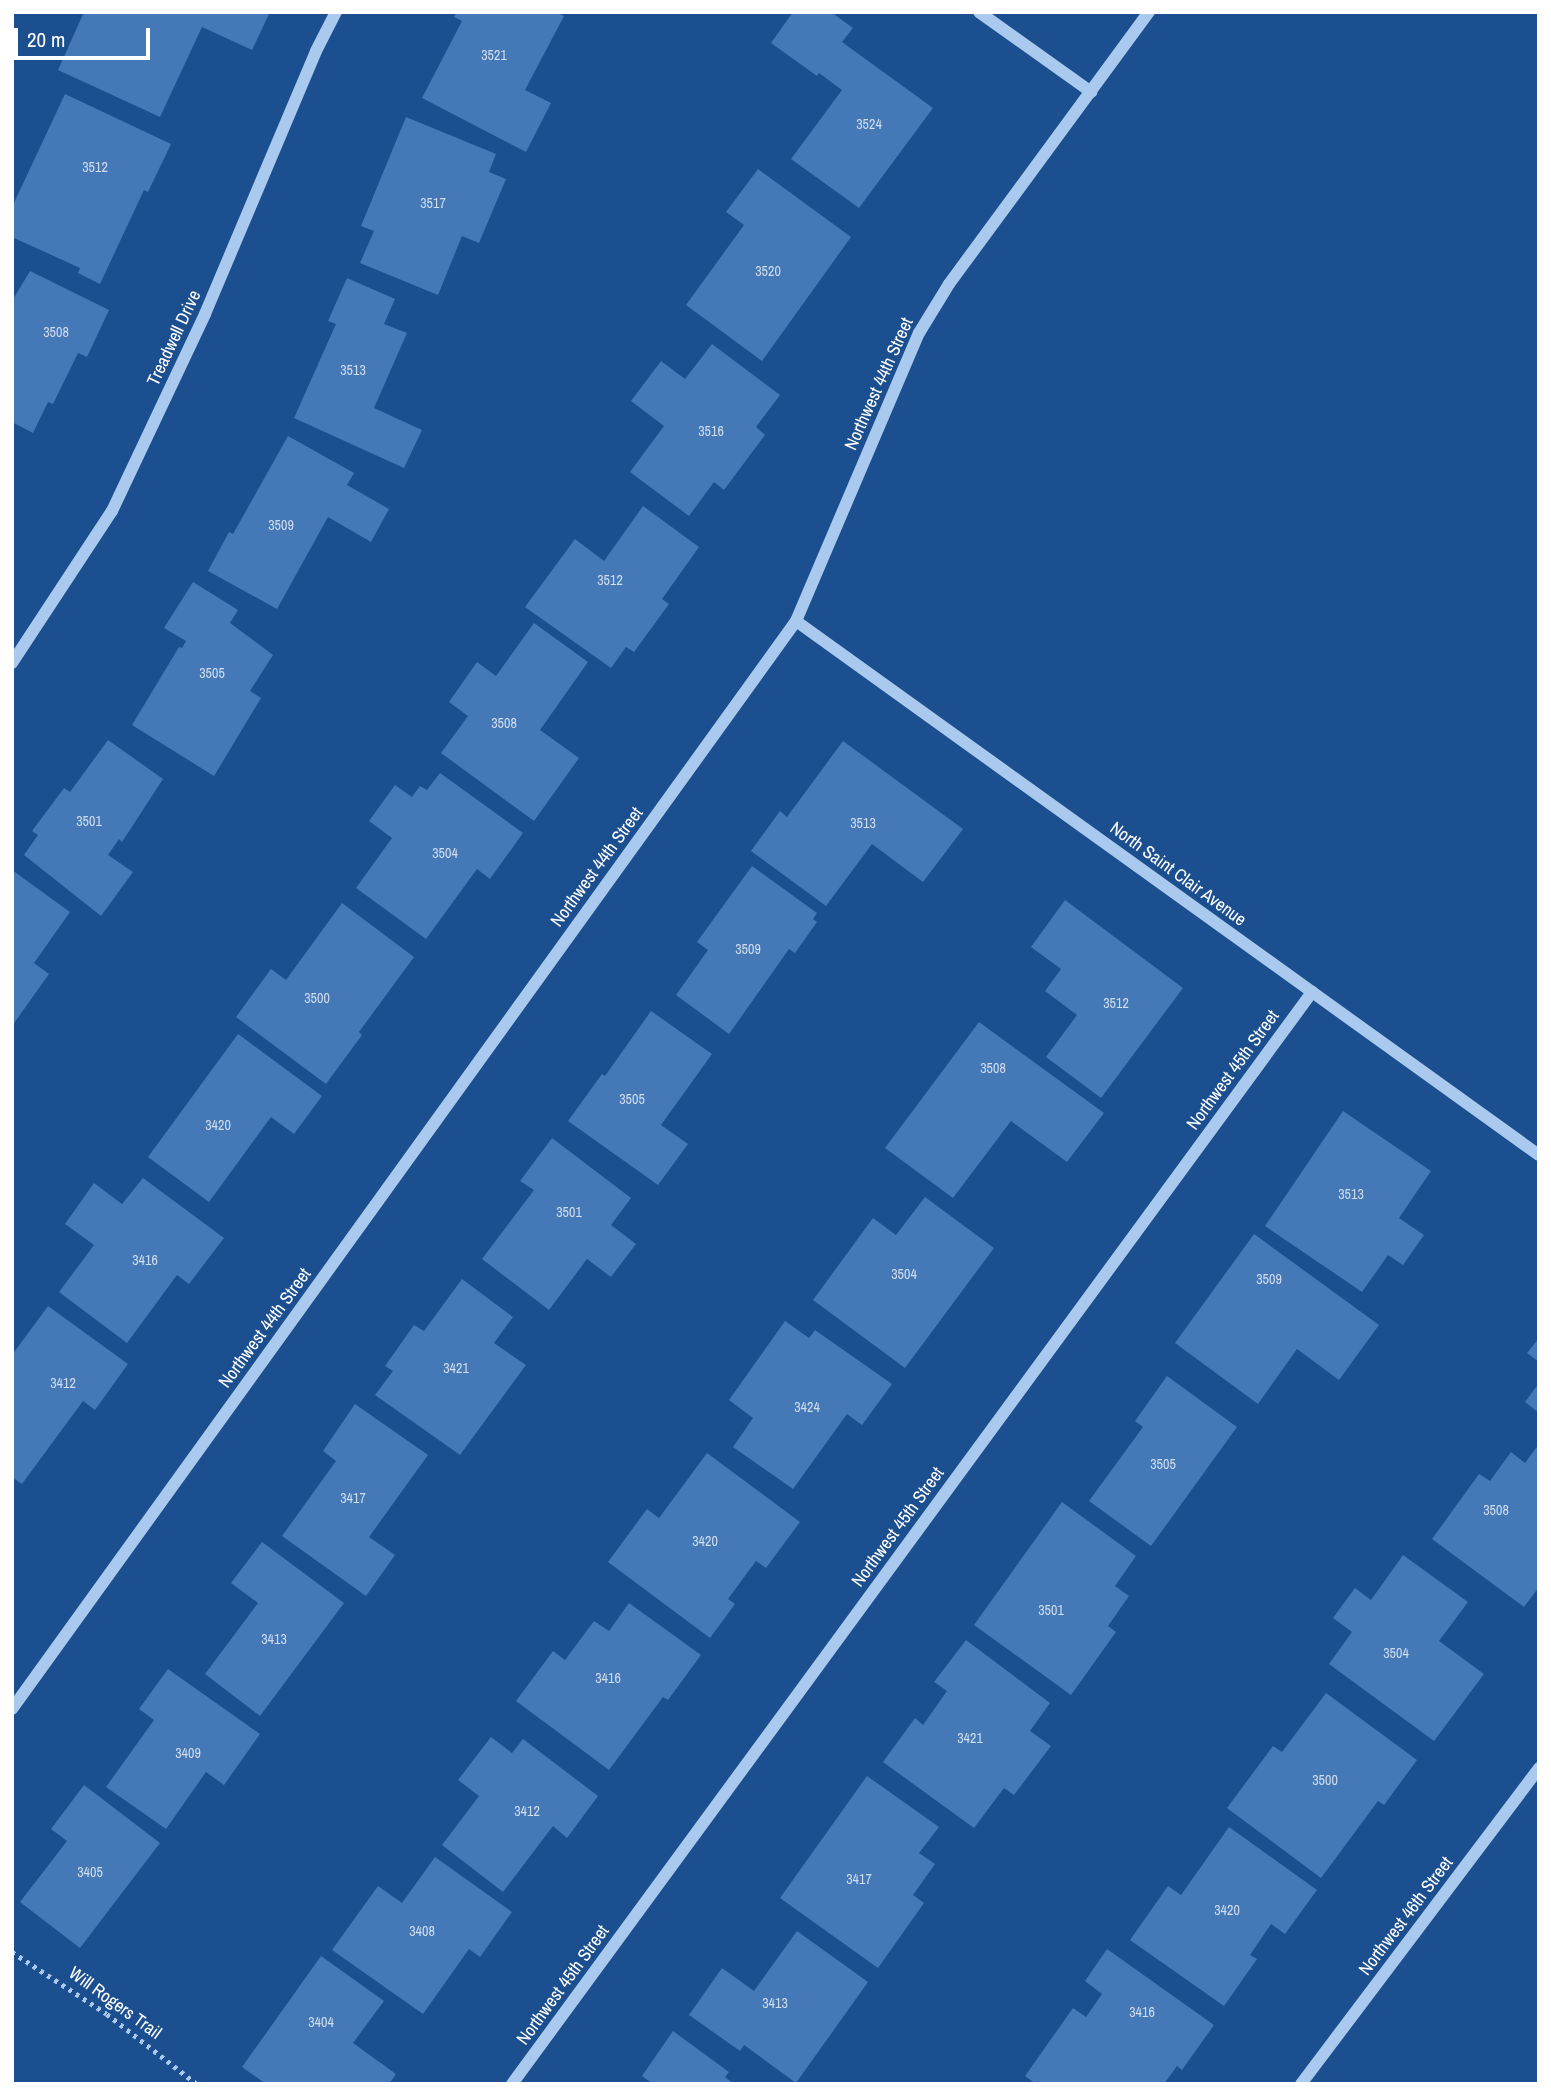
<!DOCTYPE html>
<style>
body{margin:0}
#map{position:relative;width:1551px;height:2096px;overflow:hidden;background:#1b4f8f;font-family:"Archivo Narrow",sans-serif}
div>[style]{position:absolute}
.building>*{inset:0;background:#4478b7}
.path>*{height:4.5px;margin-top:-2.25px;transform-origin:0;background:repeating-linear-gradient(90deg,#a9c9ee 0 3.5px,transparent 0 8.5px)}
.minor>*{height:12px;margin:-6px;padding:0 6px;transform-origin:6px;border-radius:6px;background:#a9c9ee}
span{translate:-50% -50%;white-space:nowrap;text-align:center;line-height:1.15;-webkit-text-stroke:5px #1b4f8f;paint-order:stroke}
.number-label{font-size:14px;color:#d0dded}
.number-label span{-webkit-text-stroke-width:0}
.street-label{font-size:18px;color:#fff}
.frame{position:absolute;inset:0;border:14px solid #fff;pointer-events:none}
.scale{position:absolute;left:14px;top:28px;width:136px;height:32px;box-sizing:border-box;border:4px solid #fff;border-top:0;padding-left:9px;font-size:21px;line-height:24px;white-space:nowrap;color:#fff;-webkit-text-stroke:5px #1b4f8f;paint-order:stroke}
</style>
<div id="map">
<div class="building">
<div style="clip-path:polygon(84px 12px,270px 12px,252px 50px,202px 27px,160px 117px,58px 70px)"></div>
<div style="clip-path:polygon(457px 12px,556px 12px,564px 16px,525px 90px,551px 103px,526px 152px,422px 98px,462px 21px,454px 17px)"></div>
<div style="clip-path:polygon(793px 12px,831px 12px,853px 28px,842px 42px,933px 108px,859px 208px,791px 159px,842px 90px,819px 73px,817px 76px,771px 43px)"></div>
<div style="clip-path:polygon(65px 94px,171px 144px,148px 192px,144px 190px,100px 284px,78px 273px,80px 268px,12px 237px,12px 207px)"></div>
<div style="clip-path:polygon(406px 117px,496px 154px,489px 172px,506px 179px,479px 243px,462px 236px,438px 295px,360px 263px,374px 231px,361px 226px)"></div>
<div style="clip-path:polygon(758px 169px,851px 237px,762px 361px,686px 305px,744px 225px,726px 212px)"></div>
<div style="clip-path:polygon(30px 271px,109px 310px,87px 357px,78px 353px,53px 404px,48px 402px,33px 433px,12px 422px,12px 301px)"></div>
<div style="clip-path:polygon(347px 278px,395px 299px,384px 324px,407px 333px,374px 408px,422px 430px,404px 468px,294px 418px,336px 324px,328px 321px)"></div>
<div style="clip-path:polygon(712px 344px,780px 395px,756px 427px,765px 435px,724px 490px,714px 482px,689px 516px,630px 472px,664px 426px,631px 401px,661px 361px,685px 379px)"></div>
<div style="clip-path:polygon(288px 436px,354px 473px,347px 485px,389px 509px,371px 542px,328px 517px,277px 609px,208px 571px,229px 532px,233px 534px)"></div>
<div style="clip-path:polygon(643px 506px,699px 547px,662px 599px,669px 604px,634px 652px,626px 647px,611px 668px,525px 607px,575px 539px,604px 561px)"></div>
<div style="clip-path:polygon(193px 582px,238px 610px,230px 623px,273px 655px,250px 691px,261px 698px,214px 776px,132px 725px,179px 647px,182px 648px,186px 641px,164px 628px)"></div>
<div style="clip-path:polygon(534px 623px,588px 662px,540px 730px,579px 758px,534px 821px,441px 753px,468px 716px,449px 702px,477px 662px,496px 676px)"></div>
<div style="clip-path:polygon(108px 740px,163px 779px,122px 842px,119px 839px,108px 855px,133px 872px,101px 916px,24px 855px,38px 835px,32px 831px,64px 788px,70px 792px)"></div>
<div style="clip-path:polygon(843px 741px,963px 829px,923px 882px,872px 844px,826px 906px,751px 851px,780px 811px,787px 817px)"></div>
<div style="clip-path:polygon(440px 773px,523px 833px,490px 879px,477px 869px,426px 939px,356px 888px,392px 838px,369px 821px,395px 785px,412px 797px,420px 786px,427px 790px)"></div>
<div style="clip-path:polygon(752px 866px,817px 913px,813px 919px,817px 922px,795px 953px,789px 949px,729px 1034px,676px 995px,708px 950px,697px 942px)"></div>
<div style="clip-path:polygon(12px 870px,70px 912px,34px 963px,49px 974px,12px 1026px)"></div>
<div style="clip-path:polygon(1065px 900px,1183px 988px,1101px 1098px,1046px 1057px,1077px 1015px,1045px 991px,1061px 969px,1031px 947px)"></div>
<div style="clip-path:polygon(342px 903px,414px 957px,359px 1032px,362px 1035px,326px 1084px,236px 1017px,271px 969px,286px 980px)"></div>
<div style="clip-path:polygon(651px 1011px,712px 1054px,661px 1125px,688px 1144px,658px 1185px,568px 1121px,602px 1074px,605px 1076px)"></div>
<div style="clip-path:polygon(979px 1022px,1104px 1113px,1067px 1162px,1011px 1121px,953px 1198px,885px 1148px)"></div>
<div style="clip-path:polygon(238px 1034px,322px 1096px,294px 1134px,271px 1117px,209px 1202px,148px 1157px)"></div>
<div style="clip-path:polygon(1343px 1111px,1431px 1171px,1399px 1218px,1424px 1235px,1403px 1265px,1388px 1255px,1362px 1292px,1265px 1226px)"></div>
<div style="clip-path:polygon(552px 1138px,631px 1198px,611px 1225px,636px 1244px,611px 1277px,587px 1259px,549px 1310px,482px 1259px,534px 1190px,520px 1181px)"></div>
<div style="clip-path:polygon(143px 1178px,224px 1238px,189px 1284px,177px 1275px,127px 1343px,59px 1292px,94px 1245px,65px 1224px,94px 1183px,122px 1204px)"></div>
<div style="clip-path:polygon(925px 1197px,994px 1248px,905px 1368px,813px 1300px,873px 1218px,896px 1235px)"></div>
<div style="clip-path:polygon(1254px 1234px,1379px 1325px,1339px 1380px,1297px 1349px,1258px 1404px,1175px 1343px)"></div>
<div style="clip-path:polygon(462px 1279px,513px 1317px,494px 1343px,526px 1365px,460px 1455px,375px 1395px,393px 1371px,385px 1366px,414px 1325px,424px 1331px)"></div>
<div style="clip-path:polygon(48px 1306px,128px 1364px,95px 1410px,83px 1401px,22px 1484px,12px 1477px,12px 1355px)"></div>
<div style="clip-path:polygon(785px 1321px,809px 1338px,815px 1330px,892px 1384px,862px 1425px,847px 1414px,793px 1489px,733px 1447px,753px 1418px,729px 1400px)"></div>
<div style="clip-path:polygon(1539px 1338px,1539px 1362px,1527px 1353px)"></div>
<div style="clip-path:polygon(1167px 1376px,1237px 1427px,1151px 1546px,1089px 1501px,1143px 1427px,1135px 1421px)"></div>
<div style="clip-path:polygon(1539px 1383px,1539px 1413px,1525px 1402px)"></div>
<div style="clip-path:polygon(355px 1404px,428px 1455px,369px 1537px,395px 1555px,366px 1596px,282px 1536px,336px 1461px,323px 1451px)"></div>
<div style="clip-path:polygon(1539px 1444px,1539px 1587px,1524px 1607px,1432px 1539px,1479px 1474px,1490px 1481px,1511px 1452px,1525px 1463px)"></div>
<div style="clip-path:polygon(707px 1453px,800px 1522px,766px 1568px,756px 1561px,728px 1599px,735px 1604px,710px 1638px,608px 1562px,647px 1509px,659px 1518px)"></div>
<div style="clip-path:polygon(1062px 1502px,1136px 1556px,1115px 1586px,1129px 1596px,1108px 1626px,1116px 1632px,1071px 1695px,974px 1625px)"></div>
<div style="clip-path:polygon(262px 1542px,344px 1603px,260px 1716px,205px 1674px,258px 1603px,231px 1583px)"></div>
<div style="clip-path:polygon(1403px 1555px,1468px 1602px,1439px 1641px,1484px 1674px,1434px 1741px,1329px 1664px,1352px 1632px,1333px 1618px,1355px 1588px,1371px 1600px)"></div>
<div style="clip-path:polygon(629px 1603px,701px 1655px,668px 1700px,663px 1697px,609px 1770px,516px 1701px,553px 1651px,565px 1660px,594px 1621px,609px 1631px)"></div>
<div style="clip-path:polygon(966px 1640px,1050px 1703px,1030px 1731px,1051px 1746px,1014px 1795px,1004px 1788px,974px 1828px,883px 1762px,915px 1718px,923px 1725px,947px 1691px,934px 1682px)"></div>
<div style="clip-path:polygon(168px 1669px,260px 1734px,224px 1785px,206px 1772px,166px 1829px,106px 1787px,154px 1720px,139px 1709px)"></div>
<div style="clip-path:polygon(1326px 1693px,1417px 1760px,1384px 1805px,1378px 1801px,1321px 1878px,1227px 1808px,1273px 1746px,1282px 1752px)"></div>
<div style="clip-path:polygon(491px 1737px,512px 1753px,523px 1739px,598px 1796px,567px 1838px,553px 1826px,503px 1892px,442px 1845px,479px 1796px,458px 1780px)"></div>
<div style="clip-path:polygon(867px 1776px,939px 1827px,919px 1853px,935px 1864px,913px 1895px,924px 1903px,878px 1968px,780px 1898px)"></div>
<div style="clip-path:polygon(84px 1785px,160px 1843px,80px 1948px,20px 1902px,67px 1841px,51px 1829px)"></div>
<div style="clip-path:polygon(1229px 1827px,1317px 1890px,1285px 1934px,1271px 1924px,1250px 1955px,1257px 1959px,1224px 2006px,1130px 1940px,1168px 1886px,1181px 1895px)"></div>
<div style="clip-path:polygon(435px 1857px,512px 1912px,480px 1957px,469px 1949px,423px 2014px,332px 1950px,378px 1886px,402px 1903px)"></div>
<div style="clip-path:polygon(797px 1931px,868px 1982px,796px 2083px,744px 2045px,740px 2051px,689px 2015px,722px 1968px,754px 1991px)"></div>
<div style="clip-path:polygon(1107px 1949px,1214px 2025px,1182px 2070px,1177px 2066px,1164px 2084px,1036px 2084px,1025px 2076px,1073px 2008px,1086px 2017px,1102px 1994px,1085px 1981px)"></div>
<div style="clip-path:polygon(321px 1956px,384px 2001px,353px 2043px,396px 2074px,389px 2084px,266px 2084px,242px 2067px)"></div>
<div style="clip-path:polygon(673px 2031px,729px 2072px,725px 2077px,734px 2084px,653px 2084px,642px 2076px)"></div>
</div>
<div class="path">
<div style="left:12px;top:1952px;width:113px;rotate:33.1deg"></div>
<div style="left:107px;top:2014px;width:114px;rotate:37.9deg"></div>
</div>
<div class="minor">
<div style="left:979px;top:12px;width:138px;rotate:35.5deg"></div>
<div style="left:796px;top:621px;width:915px;rotate:35.71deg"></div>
<div style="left:12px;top:663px;width:182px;rotate:-56.7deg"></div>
<div style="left:112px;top:511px;width:218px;rotate:-64.7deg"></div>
<div style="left:205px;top:314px;width:285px;rotate:-67.1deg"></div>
<div style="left:316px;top:51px;width:44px;rotate:-62.9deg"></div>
<div style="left:12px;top:1709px;width:1341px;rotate:-54.22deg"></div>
<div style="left:796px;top:621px;width:313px;rotate:-66.9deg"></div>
<div style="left:919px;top:333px;width:57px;rotate:-58.5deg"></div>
<div style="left:949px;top:284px;width:338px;rotate:-53.7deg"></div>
<div style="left:512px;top:2084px;width:1354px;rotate:-53.77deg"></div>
<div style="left:1301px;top:2084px;width:396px;rotate:-53deg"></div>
</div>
<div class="number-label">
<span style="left:494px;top:55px">3521</span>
<span style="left:869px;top:124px">3524</span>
<span style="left:95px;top:167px">3512</span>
<span style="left:433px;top:203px">3517</span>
<span style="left:768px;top:271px">3520</span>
<span style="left:56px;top:332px">3508</span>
<span style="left:353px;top:370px">3513</span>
<span style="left:711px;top:431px">3516</span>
<span style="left:281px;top:525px">3509</span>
<span style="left:610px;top:580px">3512</span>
<span style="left:212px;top:673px">3505</span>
<span style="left:504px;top:723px">3508</span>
<span style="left:89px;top:821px">3501</span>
<span style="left:863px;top:823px">3513</span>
<span style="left:445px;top:853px">3504</span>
<span style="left:748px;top:949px">3509</span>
<span style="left:317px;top:998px">3500</span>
<span style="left:1116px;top:1003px">3512</span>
<span style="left:993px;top:1068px">3508</span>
<span style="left:632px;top:1099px">3505</span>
<span style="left:218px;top:1125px">3420</span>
<span style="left:1351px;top:1194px">3513</span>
<span style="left:569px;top:1212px">3501</span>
<span style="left:145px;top:1260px">3416</span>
<span style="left:904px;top:1274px">3504</span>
<span style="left:1269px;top:1279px">3509</span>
<span style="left:456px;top:1368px">3421</span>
<span style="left:63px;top:1383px">3412</span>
<span style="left:807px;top:1407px">3424</span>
<span style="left:1163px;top:1464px">3505</span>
<span style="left:353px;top:1498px">3417</span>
<span style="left:1496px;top:1510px">3508</span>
<span style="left:705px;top:1541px">3420</span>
<span style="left:1051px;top:1610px">3501</span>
<span style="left:274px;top:1639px">3413</span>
<span style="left:1396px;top:1653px">3504</span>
<span style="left:608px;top:1678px">3416</span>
<span style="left:970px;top:1738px">3421</span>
<span style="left:188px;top:1753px">3409</span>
<span style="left:1325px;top:1780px">3500</span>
<span style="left:527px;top:1811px">3412</span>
<span style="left:90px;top:1872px">3405</span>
<span style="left:859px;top:1879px">3417</span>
<span style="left:1227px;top:1910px">3420</span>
<span style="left:422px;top:1931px">3408</span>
<span style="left:775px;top:2003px">3413</span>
<span style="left:1142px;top:2012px">3416</span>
<span style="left:321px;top:2022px">3404</span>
</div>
<div class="street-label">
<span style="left:174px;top:338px;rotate:-65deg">Treadwell Drive</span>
<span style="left:879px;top:384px;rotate:-66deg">Northwest 44th Street</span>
<span style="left:597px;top:867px;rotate:-54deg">Northwest 44th Street</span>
<span style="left:1178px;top:874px;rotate:36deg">North Saint Clair Avenue</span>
<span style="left:1233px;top:1070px;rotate:-54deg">Northwest 45th Street</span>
<span style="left:265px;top:1328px;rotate:-54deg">Northwest 44th Street</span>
<span style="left:898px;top:1527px;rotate:-54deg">Northwest 45th Street</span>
<span style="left:1406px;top:1916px;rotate:-53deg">Northwest 46th Street</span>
<span style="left:563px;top:1985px;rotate:-54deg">Northwest 45th Street</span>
<span style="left:115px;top:2003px;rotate:36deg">Will Rogers Trail</span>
</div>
<div class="frame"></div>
<div class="scale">20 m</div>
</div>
